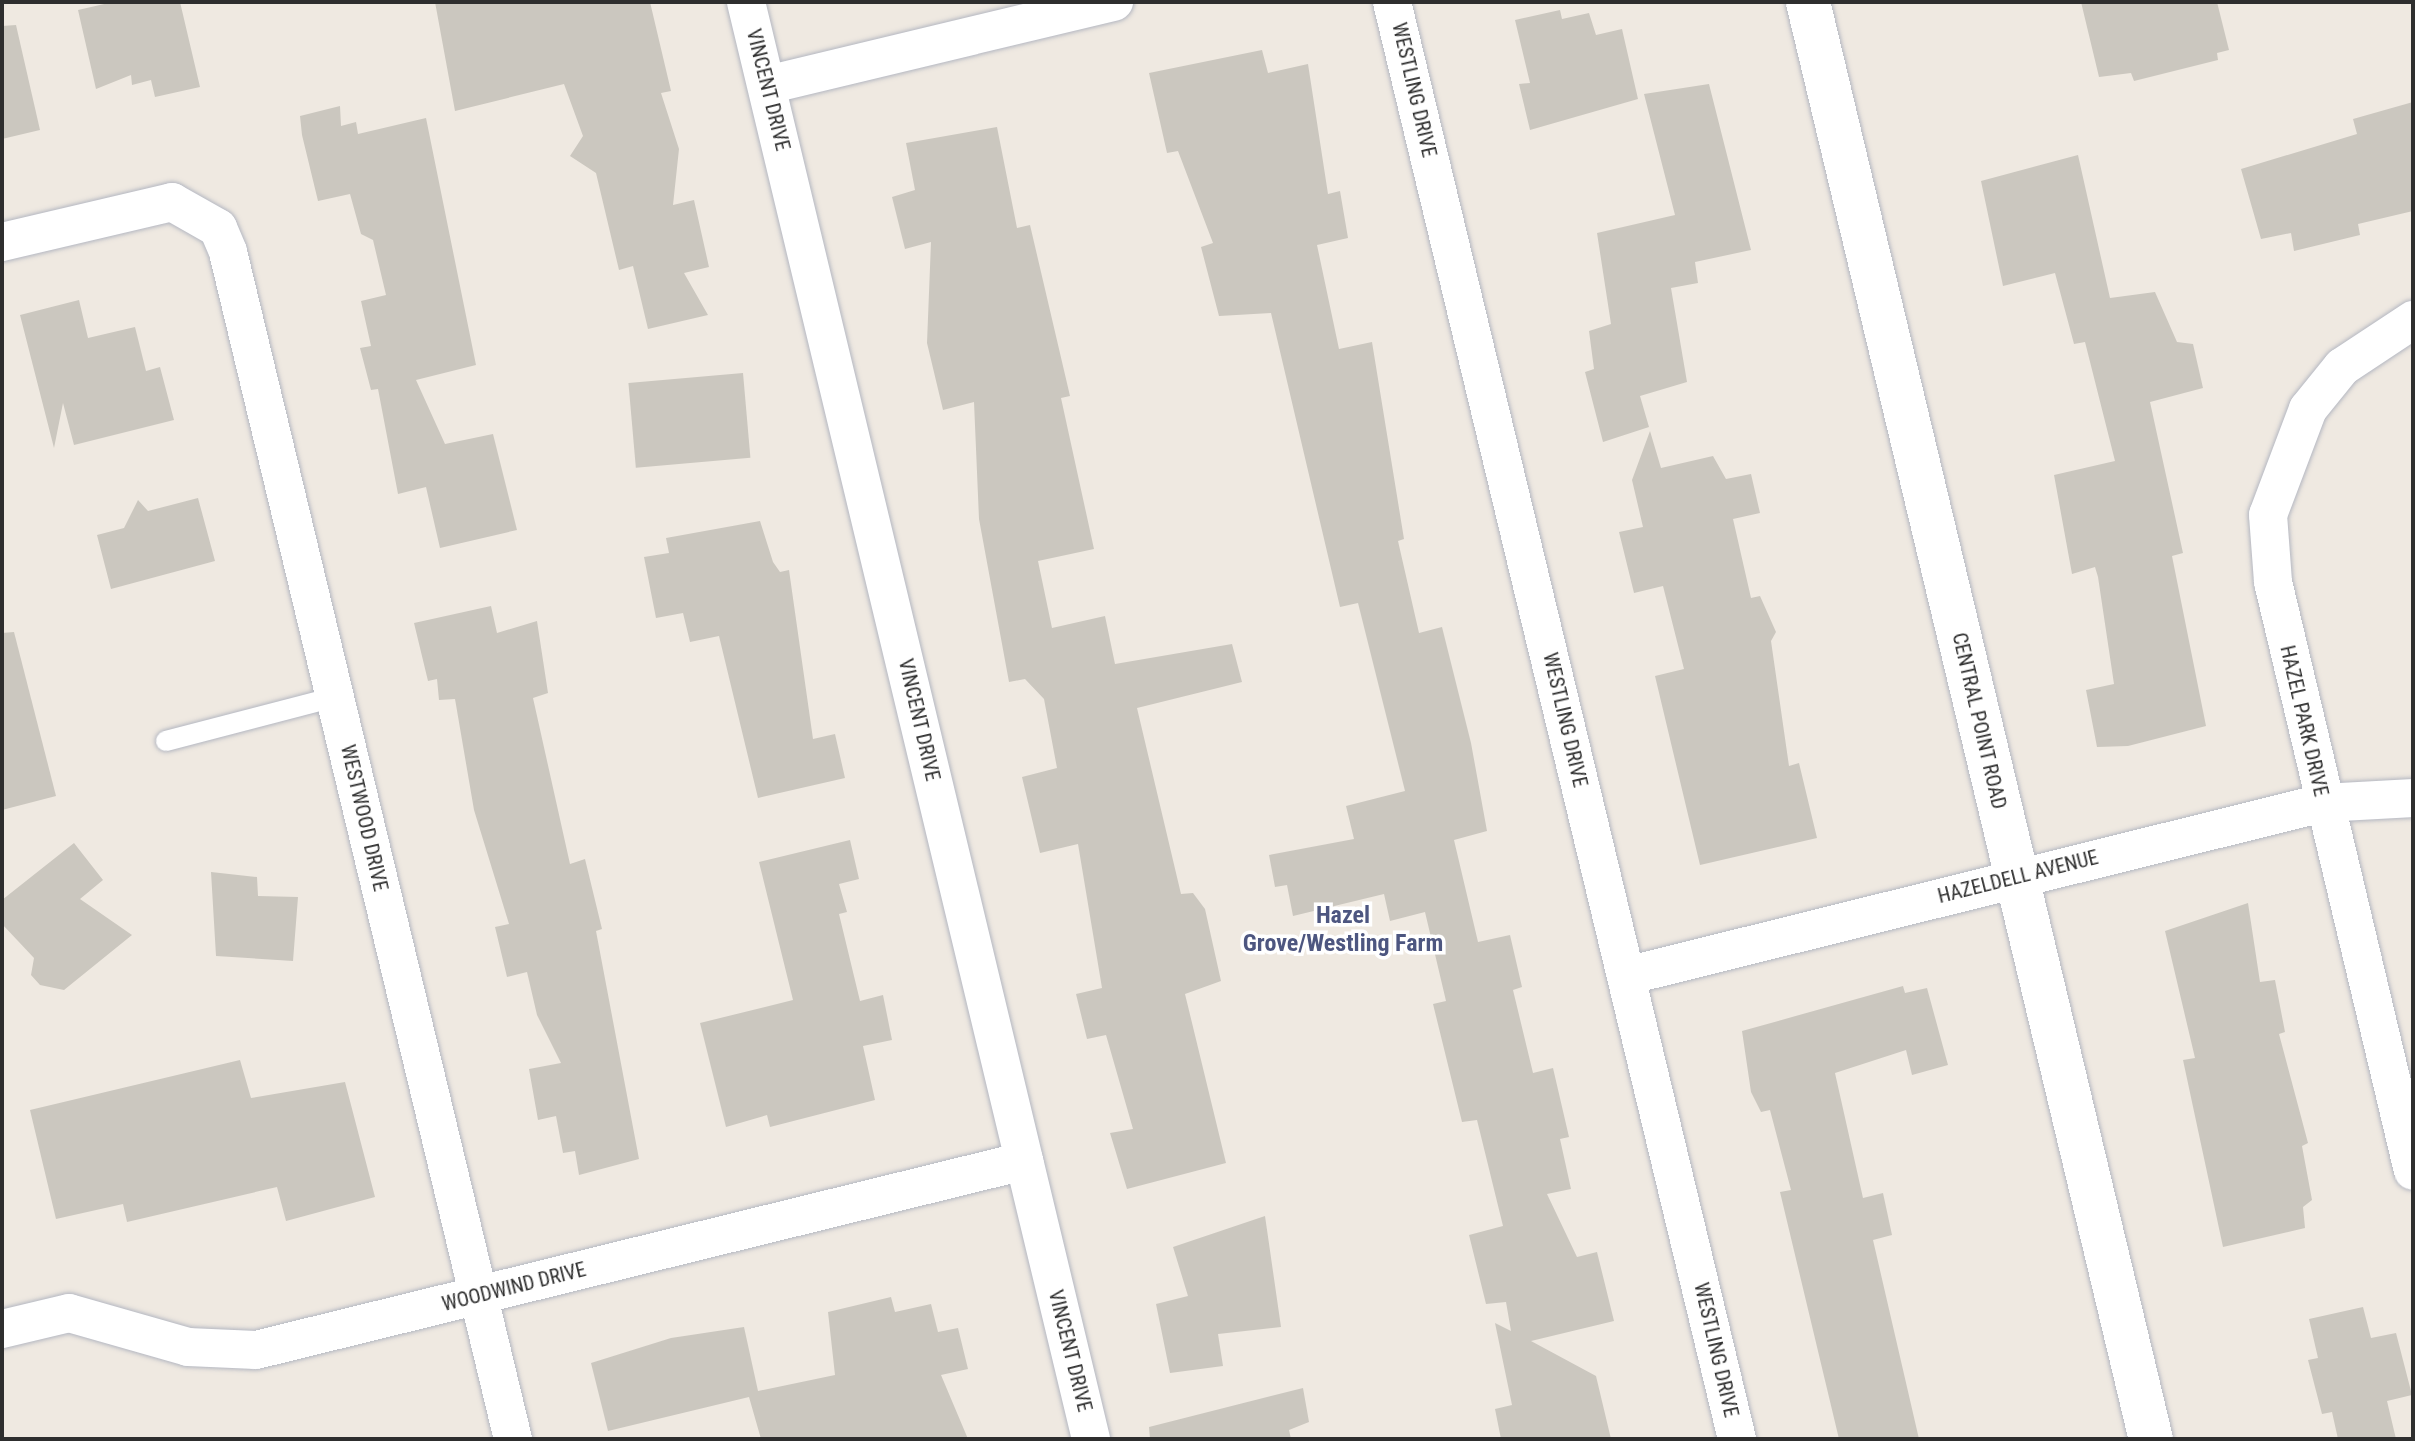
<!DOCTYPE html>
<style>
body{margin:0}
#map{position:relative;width:2415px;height:1441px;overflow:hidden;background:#efe9e1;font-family:"Roboto Condensed",sans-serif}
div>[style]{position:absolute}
.building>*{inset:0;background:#cbc7bf;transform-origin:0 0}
.roads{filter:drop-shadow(0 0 2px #b4b7c1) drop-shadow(0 0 2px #b4b7c1)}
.service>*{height:20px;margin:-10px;padding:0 10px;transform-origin:10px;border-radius:10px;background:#fff}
.minor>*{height:38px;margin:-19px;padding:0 19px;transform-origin:19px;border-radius:19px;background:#fff}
.tertiary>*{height:44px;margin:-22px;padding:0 22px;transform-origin:22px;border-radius:22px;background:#fff}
span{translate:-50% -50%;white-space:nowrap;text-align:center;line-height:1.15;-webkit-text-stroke:7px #fff;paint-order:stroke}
.street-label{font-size:20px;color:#2e2e2e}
.quarter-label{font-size:24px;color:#4d5680;font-weight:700}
.frame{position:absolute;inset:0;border:4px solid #2e2e2e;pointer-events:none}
</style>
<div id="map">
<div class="building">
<div style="clip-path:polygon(113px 2px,180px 2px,200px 87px,155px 97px,151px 80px,132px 85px,131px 75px,96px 89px,78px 10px)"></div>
<div style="clip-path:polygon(435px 2px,650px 2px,671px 91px,661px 93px,679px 149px,673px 205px,694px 200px,709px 267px,684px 273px,708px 315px,648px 329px,633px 266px,619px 270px,596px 173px,570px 156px,583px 136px,564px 84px,455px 111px)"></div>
<div style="clip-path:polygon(2081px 2px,2217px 2px,2229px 50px,2217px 53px,2218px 60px,2134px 81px,2131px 73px,2099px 77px)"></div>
<div style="clip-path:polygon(1560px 10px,1562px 19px,1589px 13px,1596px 35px,1622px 29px,1638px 99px,1530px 130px,1519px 84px,1530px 83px,1515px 20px)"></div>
<div style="clip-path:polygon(16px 25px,40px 130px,2px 139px,2px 26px)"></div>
<div style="clip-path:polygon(1262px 50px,1268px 73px,1308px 64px,1328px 194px,1340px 191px,1348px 238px,1317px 245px,1339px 349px,1372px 342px,1404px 539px,1398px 541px,1419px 633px,1442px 627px,1471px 743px,1487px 831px,1454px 840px,1478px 942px,1510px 935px,1522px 987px,1513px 990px,1533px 1073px,1553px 1068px,1569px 1137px,1560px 1139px,1571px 1189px,1547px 1194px,1577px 1257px,1597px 1252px,1614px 1321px,1531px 1341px,1596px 1376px,1611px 1439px,1501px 1439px,1495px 1409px,1512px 1405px,1495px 1323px,1511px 1331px,1506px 1302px,1486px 1304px,1469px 1235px,1503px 1226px,1477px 1120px,1462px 1122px,1433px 1004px,1446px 1001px,1425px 912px,1390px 921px,1384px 894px,1293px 916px,1287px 885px,1275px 887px,1269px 855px,1354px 839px,1346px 806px,1405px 791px,1358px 603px,1340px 607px,1271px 313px,1219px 316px,1201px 247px,1213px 243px,1178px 151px,1167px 153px,1149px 73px)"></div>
<div style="clip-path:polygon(1709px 84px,1751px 250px,1695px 262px,1698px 283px,1671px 288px,1687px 382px,1640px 396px,1649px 427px,1603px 442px,1585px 372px,1594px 369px,1589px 331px,1611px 324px,1597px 233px,1675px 215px,1644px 94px)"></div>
<div style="clip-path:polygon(2413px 102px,2413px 211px,2358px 224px,2360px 235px,2294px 251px,2291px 233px,2261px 239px,2241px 169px,2357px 134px,2353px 119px)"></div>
<div style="clip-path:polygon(340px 106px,341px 126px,356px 122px,358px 134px,426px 118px,476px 365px,416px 380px,445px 444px,493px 434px,517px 530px,440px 548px,426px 487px,398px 494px,378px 389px,371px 390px,360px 348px,371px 346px,361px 301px,386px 295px,373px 240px,361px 234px,350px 194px,318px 201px,302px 135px,300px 116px)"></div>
<div style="clip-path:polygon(997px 127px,1017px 228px,1030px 225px,1070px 396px,1061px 398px,1094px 549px,1038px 561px,1052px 628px,1105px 616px,1115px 664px,1232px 644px,1242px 682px,1137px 708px,1181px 894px,1193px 893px,1205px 909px,1221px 981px,1185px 994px,1226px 1163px,1127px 1189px,1110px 1133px,1133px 1129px,1106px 1035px,1087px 1039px,1076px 994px,1102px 988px,1078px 844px,1040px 853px,1022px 777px,1057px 768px,1044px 699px,1025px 679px,1009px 682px,979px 519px,974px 402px,943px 410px,927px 343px,931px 242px,905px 249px,892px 197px,915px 190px,906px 143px)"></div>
<div style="clip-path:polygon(2078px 155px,2110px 298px,2155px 292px,2177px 342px,2193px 344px,2203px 388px,2150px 402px,2183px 553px,2172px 556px,2206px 726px,2128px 746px,2097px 747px,2086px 690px,2114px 684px,2098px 577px,2095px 567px,2072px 574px,2054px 475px,2115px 461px,2085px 342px,2074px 344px,2055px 273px,2003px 286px,1981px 181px)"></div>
<div style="clip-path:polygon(79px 300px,88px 338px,135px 327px,146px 371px,160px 367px,174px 420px,74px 445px,63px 403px,54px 448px,20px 315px)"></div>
<div style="left:743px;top:373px;width:85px;height:115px;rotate:85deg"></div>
<div style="clip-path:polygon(1650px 431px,1661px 468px,1713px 456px,1726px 479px,1751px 474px,1760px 513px,1733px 519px,1751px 598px,1760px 596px,1776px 632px,1771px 641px,1789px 766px,1799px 763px,1817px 838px,1700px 865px,1655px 676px,1684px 669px,1663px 586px,1634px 593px,1619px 532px,1643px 527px,1632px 480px)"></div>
<div style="clip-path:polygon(198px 498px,215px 561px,111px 589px,97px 535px,124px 528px,138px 500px,148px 511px)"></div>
<div style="clip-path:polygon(760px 521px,773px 562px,780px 572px,789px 570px,813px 739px,835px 734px,845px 778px,758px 798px,719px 636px,690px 642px,683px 613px,656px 618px,644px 557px,669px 553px,666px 538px)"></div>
<div style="clip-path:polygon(491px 606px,497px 633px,537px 621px,548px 693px,533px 698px,570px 864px,585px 859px,602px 929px,596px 931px,639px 1159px,579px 1175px,575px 1151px,563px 1153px,556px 1116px,538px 1120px,529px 1069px,561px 1063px,537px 1015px,527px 972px,507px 977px,495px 927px,509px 924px,474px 810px,455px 699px,439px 700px,437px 679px,428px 681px,414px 623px)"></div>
<div style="clip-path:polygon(14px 632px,56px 796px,2px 810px,2px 633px)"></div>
<div style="clip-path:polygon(850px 840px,859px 879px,839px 884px,847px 912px,839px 914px,860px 1001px,883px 995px,892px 1040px,863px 1046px,875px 1100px,770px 1127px,767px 1115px,726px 1127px,700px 1023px,793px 1000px,759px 862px)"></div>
<div style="clip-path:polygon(74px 843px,103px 880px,80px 899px,132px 935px,64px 990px,40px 985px,31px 975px,34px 958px,2px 924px,2px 900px)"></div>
<div style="clip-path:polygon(211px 872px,257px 877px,258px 896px,298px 897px,293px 961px,216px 956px)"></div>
<div style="clip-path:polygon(2248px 903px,2260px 982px,2275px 980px,2285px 1032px,2279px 1034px,2308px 1143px,2302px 1146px,2312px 1200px,2303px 1207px,2305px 1228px,2223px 1247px,2183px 1060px,2195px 1058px,2165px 931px)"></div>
<div style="clip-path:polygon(1903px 986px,1905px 993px,1927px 988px,1948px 1065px,1912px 1075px,1906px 1050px,1835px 1073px,1863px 1198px,1883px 1193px,1892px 1235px,1873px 1240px,1919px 1439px,1839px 1439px,1780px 1192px,1791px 1190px,1770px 1110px,1761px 1112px,1751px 1092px,1742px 1031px)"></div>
<div style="clip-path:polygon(240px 1060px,251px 1098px,345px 1082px,375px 1197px,286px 1221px,277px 1187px,127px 1222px,123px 1204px,56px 1219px,30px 1110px)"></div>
<div style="clip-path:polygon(1265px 1216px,1281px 1327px,1218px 1334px,1223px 1366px,1170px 1373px,1156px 1304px,1188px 1296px,1173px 1247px)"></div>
<div style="clip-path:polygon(891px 1297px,895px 1312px,931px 1304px,938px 1332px,958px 1328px,968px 1369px,941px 1375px,968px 1439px,761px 1439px,749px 1397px,608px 1431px,591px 1363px,671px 1338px,744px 1327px,758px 1391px,835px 1375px,828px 1312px)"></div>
<div style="clip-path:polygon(2363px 1307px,2371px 1338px,2396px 1333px,2412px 1395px,2387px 1401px,2396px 1439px,2338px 1439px,2332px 1412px,2322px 1414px,2308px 1360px,2318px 1358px,2309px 1319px)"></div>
<div style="clip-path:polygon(1303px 1388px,1309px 1422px,1289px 1430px,1291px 1439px,1150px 1439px,1149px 1427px)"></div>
</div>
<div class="roads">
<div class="service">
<div style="left:166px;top:741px;width:175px;rotate:-14.6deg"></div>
</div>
<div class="minor">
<div style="left:746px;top:2px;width:1478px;rotate:76.5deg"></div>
<div style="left:1392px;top:2px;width:1478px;rotate:76.5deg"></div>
<div style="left:767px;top:85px;width:357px;rotate:-13.5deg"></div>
<div style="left:2px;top:242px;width:175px;rotate:-13.2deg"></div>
<div style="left:172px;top:202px;width:53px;rotate:29.5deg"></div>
<div style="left:218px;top:228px;width:26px;rotate:67deg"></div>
<div style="left:228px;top:252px;width:1221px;rotate:76.5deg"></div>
<div style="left:2413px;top:320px;width:85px;rotate:146.5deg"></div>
<div style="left:2342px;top:367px;width:54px;rotate:129deg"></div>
<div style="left:2308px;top:409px;width:113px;rotate:110.7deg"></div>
<div style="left:2268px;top:515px;width:67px;rotate:85.7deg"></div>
<div style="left:2273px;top:582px;width:605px;rotate:76.63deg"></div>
<div style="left:1626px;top:976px;width:718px;rotate:-13.94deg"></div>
<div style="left:2323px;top:803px;width:90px;rotate:-3.2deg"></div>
<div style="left:2px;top:1329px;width:69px;rotate:-13.4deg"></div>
<div style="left:69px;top:1313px;width:124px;rotate:15.9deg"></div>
<div style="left:188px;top:1347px;width:68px;rotate:2.5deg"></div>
<div style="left:256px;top:1350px;width:791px;rotate:-13.83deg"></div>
</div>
<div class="tertiary">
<div style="left:1808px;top:2px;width:1477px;rotate:76.58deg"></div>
</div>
</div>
<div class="street-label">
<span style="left:768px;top:90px;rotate:76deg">VINCENT DRIVE</span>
<span style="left:1414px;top:90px;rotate:77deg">WESTLING DRIVE</span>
<span style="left:919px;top:720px;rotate:77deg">VINCENT DRIVE</span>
<span style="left:1565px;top:720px;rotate:77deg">WESTLING DRIVE</span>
<span style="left:1979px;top:721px;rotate:77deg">CENTRAL POINT ROAD</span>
<span style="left:2304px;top:721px;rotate:77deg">HAZEL PARK DRIVE</span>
<span style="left:364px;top:818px;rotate:77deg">WESTWOOD DRIVE</span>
<span style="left:2018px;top:877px;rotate:-14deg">HAZELDELL AVENUE</span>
<span style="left:514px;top:1287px;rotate:-14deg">WOODWIND DRIVE</span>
<span style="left:1716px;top:1350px;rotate:77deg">WESTLING DRIVE</span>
<span style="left:1070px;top:1351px;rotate:76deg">VINCENT DRIVE</span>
</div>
<div class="quarter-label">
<span style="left:1343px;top:930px">Hazel<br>Grove/Westling Farm</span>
</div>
<div class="frame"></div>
</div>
